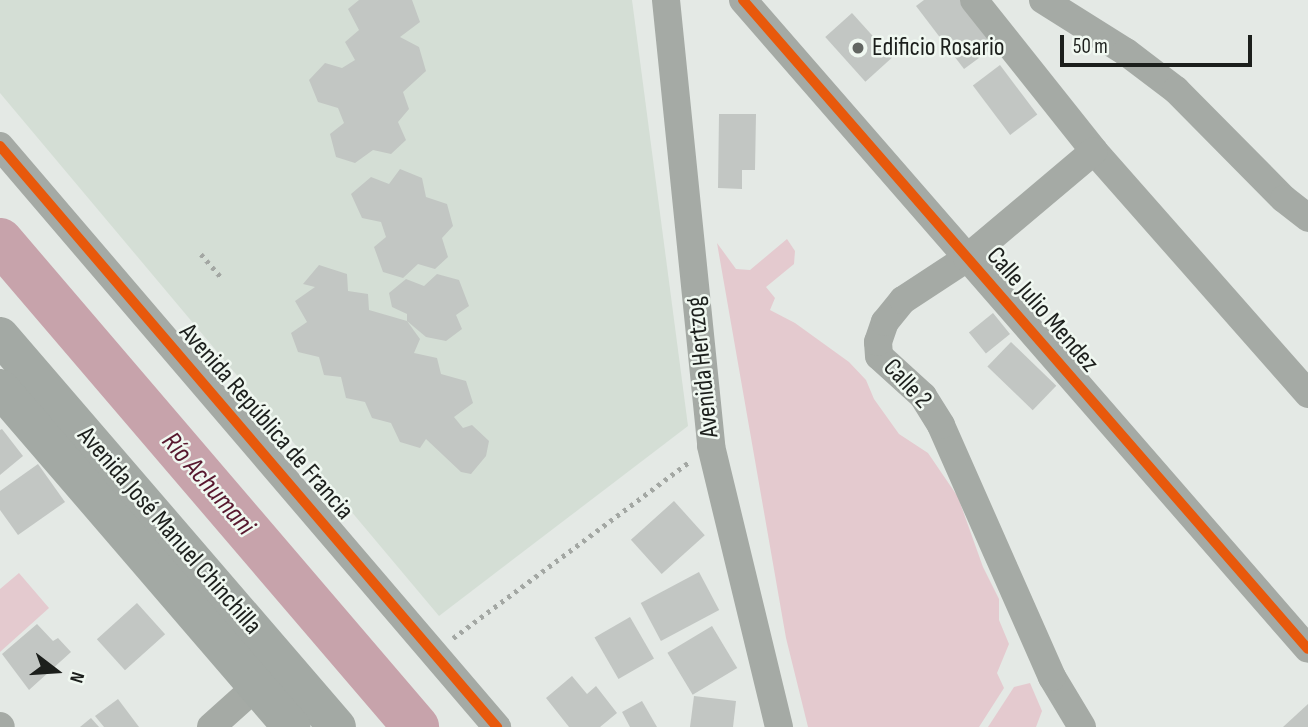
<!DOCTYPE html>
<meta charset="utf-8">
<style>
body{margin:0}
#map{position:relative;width:1308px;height:727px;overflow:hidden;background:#e4e9e5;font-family:"Sofia Sans Condensed",sans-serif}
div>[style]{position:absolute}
.built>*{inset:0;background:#d4ded5}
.green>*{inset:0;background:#e4cacf}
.river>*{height:46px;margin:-23px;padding:0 23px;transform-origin:23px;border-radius:23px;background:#c7a3ab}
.building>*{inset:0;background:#c2c6c3;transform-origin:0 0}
.path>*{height:4.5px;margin-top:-2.25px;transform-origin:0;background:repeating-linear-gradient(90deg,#a3a7a3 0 3.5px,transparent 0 8.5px)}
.street>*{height:28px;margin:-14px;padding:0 14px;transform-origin:14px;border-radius:14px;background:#a5aaa5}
.secondary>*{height:38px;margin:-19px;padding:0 19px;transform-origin:19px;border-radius:19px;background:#a3a9a4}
.cycleway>*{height:10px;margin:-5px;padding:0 5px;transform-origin:5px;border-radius:5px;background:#e8590c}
.dots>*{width:19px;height:19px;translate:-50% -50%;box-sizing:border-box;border:4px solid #f0f8f1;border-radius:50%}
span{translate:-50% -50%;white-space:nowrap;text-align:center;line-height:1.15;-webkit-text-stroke:5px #f0f8f1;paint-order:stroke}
.poi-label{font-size:26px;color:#1c1f1c}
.left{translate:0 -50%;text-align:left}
.street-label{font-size:26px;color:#1c1f1c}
.water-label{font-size:28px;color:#57172e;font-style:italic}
.north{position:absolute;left:21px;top:636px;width:70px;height:70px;-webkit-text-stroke:5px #f0f8f1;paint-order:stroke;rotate:107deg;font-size:19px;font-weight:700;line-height:28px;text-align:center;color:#1c1f1c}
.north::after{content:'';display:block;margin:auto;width:24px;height:32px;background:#1c1f1c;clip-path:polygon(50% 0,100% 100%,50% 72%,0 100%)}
.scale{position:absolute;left:1060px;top:35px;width:192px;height:32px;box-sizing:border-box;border:4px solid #1c1f1c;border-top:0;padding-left:9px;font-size:21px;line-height:24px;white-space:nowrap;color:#1c1f1c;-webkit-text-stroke:5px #f0f8f1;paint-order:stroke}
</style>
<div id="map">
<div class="built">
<div style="clip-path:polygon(0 0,632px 0,688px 426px,439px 616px,0 93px)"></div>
</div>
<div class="green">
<div style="clip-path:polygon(787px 239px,795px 251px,794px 264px,766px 287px,775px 298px,770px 310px,795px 323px,849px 362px,866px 380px,874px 399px,899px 434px,928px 453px,958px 497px,983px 567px,999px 599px,999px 620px,1009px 644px,997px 673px,1004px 688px,979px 727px,808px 727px,786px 638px,717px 243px,736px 269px,750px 270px)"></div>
<div style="clip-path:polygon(19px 573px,49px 608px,0 652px,0 589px)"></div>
<div style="clip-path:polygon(1030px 683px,1042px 711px,1036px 727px,988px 727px,1014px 687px)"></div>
</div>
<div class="river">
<div style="left:0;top:241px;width:640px;rotate:49.44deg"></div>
</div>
<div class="building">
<div style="clip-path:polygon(359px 0,412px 0,420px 22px,400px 37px,419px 47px,426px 71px,403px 92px,409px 109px,398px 122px,406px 140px,391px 154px,373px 150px,355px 163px,336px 157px,330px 134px,344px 123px,338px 108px,318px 102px,309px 80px,325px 63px,342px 68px,355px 60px,345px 42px,359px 30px,348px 9px)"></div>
<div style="clip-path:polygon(924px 0,965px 0,998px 44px,964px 69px,916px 6px)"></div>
<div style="left:852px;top:13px;width:60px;height:36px;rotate:48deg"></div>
<div style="left:1000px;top:65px;width:62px;height:34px;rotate:53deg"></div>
<div style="clip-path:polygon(719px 114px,756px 114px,755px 170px,742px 170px,742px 189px,718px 188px)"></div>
<div style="clip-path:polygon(400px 169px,422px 178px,426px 197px,447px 204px,453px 226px,442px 238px,448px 257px,435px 269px,418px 264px,403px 278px,383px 272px,374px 247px,386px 237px,381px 222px,362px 218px,351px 194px,371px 177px,389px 184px)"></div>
<div style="clip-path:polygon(319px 265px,347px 274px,348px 291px,368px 294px,369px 310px,407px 321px,407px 314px,392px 307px,389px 293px,406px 279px,424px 286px,437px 274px,459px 280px,469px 306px,456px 315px,462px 329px,446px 341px,426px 337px,407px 321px,420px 339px,414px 353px,437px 358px,441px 374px,466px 381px,473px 403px,454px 417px,463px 428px,472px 425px,489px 441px,486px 456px,471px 474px,461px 472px,426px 439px,420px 448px,400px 442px,391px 423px,372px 418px,365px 402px,346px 398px,341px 377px,324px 375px,319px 357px,298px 352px,291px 333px,307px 322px,295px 301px,315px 287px,303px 284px)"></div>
<div style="left:993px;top:313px;width:27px;height:31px;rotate:51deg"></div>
<div style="left:1011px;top:342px;width:63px;height:34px;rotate:44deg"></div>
<div style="clip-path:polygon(2px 429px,23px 456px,0 475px,0 430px)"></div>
<div style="clip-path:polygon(38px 464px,65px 502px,18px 535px,0 510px,0 491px)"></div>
<div style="left:674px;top:501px;width:46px;height:58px;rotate:48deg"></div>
<div style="left:699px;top:572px;width:43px;height:66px;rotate:62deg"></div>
<div style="left:137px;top:603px;width:42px;height:54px;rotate:48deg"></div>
<div style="left:630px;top:617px;width:48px;height:41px;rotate:60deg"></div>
<div style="clip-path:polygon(37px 624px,53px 641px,58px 638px,71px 652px,29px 690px,2px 654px)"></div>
<div style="left:712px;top:626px;width:49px;height:52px;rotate:59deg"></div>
<div style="clip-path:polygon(572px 676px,587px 694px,596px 686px,617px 713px,600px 727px,569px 727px,546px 698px)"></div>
<div style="clip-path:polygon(694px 696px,736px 701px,733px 727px,690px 727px)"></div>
<div style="clip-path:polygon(118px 699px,139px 727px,104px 727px,95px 716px)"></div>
<div style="clip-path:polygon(642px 701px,657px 727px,630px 727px,622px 712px)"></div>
<div style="clip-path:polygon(1308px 704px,1308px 727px,1283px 727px)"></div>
<div style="clip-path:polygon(91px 718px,99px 727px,80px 727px)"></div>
</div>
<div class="path">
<div style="left:201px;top:254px;width:32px;rotate:49deg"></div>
<div style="left:453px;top:638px;width:293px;rotate:-36.7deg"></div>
</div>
<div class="street">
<div style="left:666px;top:0;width:448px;rotate:84.2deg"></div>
<div style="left:711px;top:446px;width:289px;rotate:76.4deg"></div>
<div style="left:743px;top:0;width:860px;rotate:48.96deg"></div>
<div style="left:974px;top:0;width:193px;rotate:51.5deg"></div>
<div style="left:1094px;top:151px;width:324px;rotate:48.6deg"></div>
<div style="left:1043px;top:0;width:98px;rotate:32.1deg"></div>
<div style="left:1126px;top:52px;width:63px;rotate:37.2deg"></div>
<div style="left:1176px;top:90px;width:153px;rotate:45.3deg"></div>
<div style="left:1284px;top:199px;width:31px;rotate:38deg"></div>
<div style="left:0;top:146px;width:765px;rotate:49.46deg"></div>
<div style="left:0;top:726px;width:1px;rotate:45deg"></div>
<div style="left:211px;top:727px;width:78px;rotate:-41.9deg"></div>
<div style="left:1082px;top:727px;width:58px;rotate:-121deg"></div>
<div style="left:1052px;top:677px;width:275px;rotate:-113.8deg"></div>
<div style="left:941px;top:425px;width:34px;rotate:-122deg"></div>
<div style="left:923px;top:396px;width:59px;rotate:-137.7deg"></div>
<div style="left:879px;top:356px;width:14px;rotate:-94deg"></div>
<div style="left:878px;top:342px;width:21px;rotate:-71deg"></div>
<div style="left:885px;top:322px;width:28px;rotate:-51deg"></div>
<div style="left:903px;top:300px;width:77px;rotate:-33.3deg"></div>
<div style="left:967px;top:258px;width:166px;rotate:-40.1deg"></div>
</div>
<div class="secondary">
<div style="left:0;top:336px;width:516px;rotate:49.24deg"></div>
<div style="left:0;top:388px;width:447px;rotate:49.3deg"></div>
</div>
<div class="cycleway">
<div style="left:743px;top:0;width:860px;rotate:48.96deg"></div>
<div style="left:0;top:146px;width:765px;rotate:49.46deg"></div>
</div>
<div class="dots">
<div style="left:858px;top:48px;background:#626662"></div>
</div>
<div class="poi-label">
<span class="left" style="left:872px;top:48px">Edificio Rosario</span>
</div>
<div class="street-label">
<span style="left:1042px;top:310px;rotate:49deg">Calle Julio Mendez</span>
<span style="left:703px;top:367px;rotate:-96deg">Avenida Hertzog</span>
<span style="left:907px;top:384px;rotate:47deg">Calle 2</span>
<span style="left:266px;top:422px;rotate:49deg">Avenida República de Francia</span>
<span style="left:169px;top:531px;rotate:49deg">Avenida José Manuel Chinchilla</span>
</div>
<div class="water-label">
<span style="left:208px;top:484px;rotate:49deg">Río Achumani</span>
</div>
<div class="north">N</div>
<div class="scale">50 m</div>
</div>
